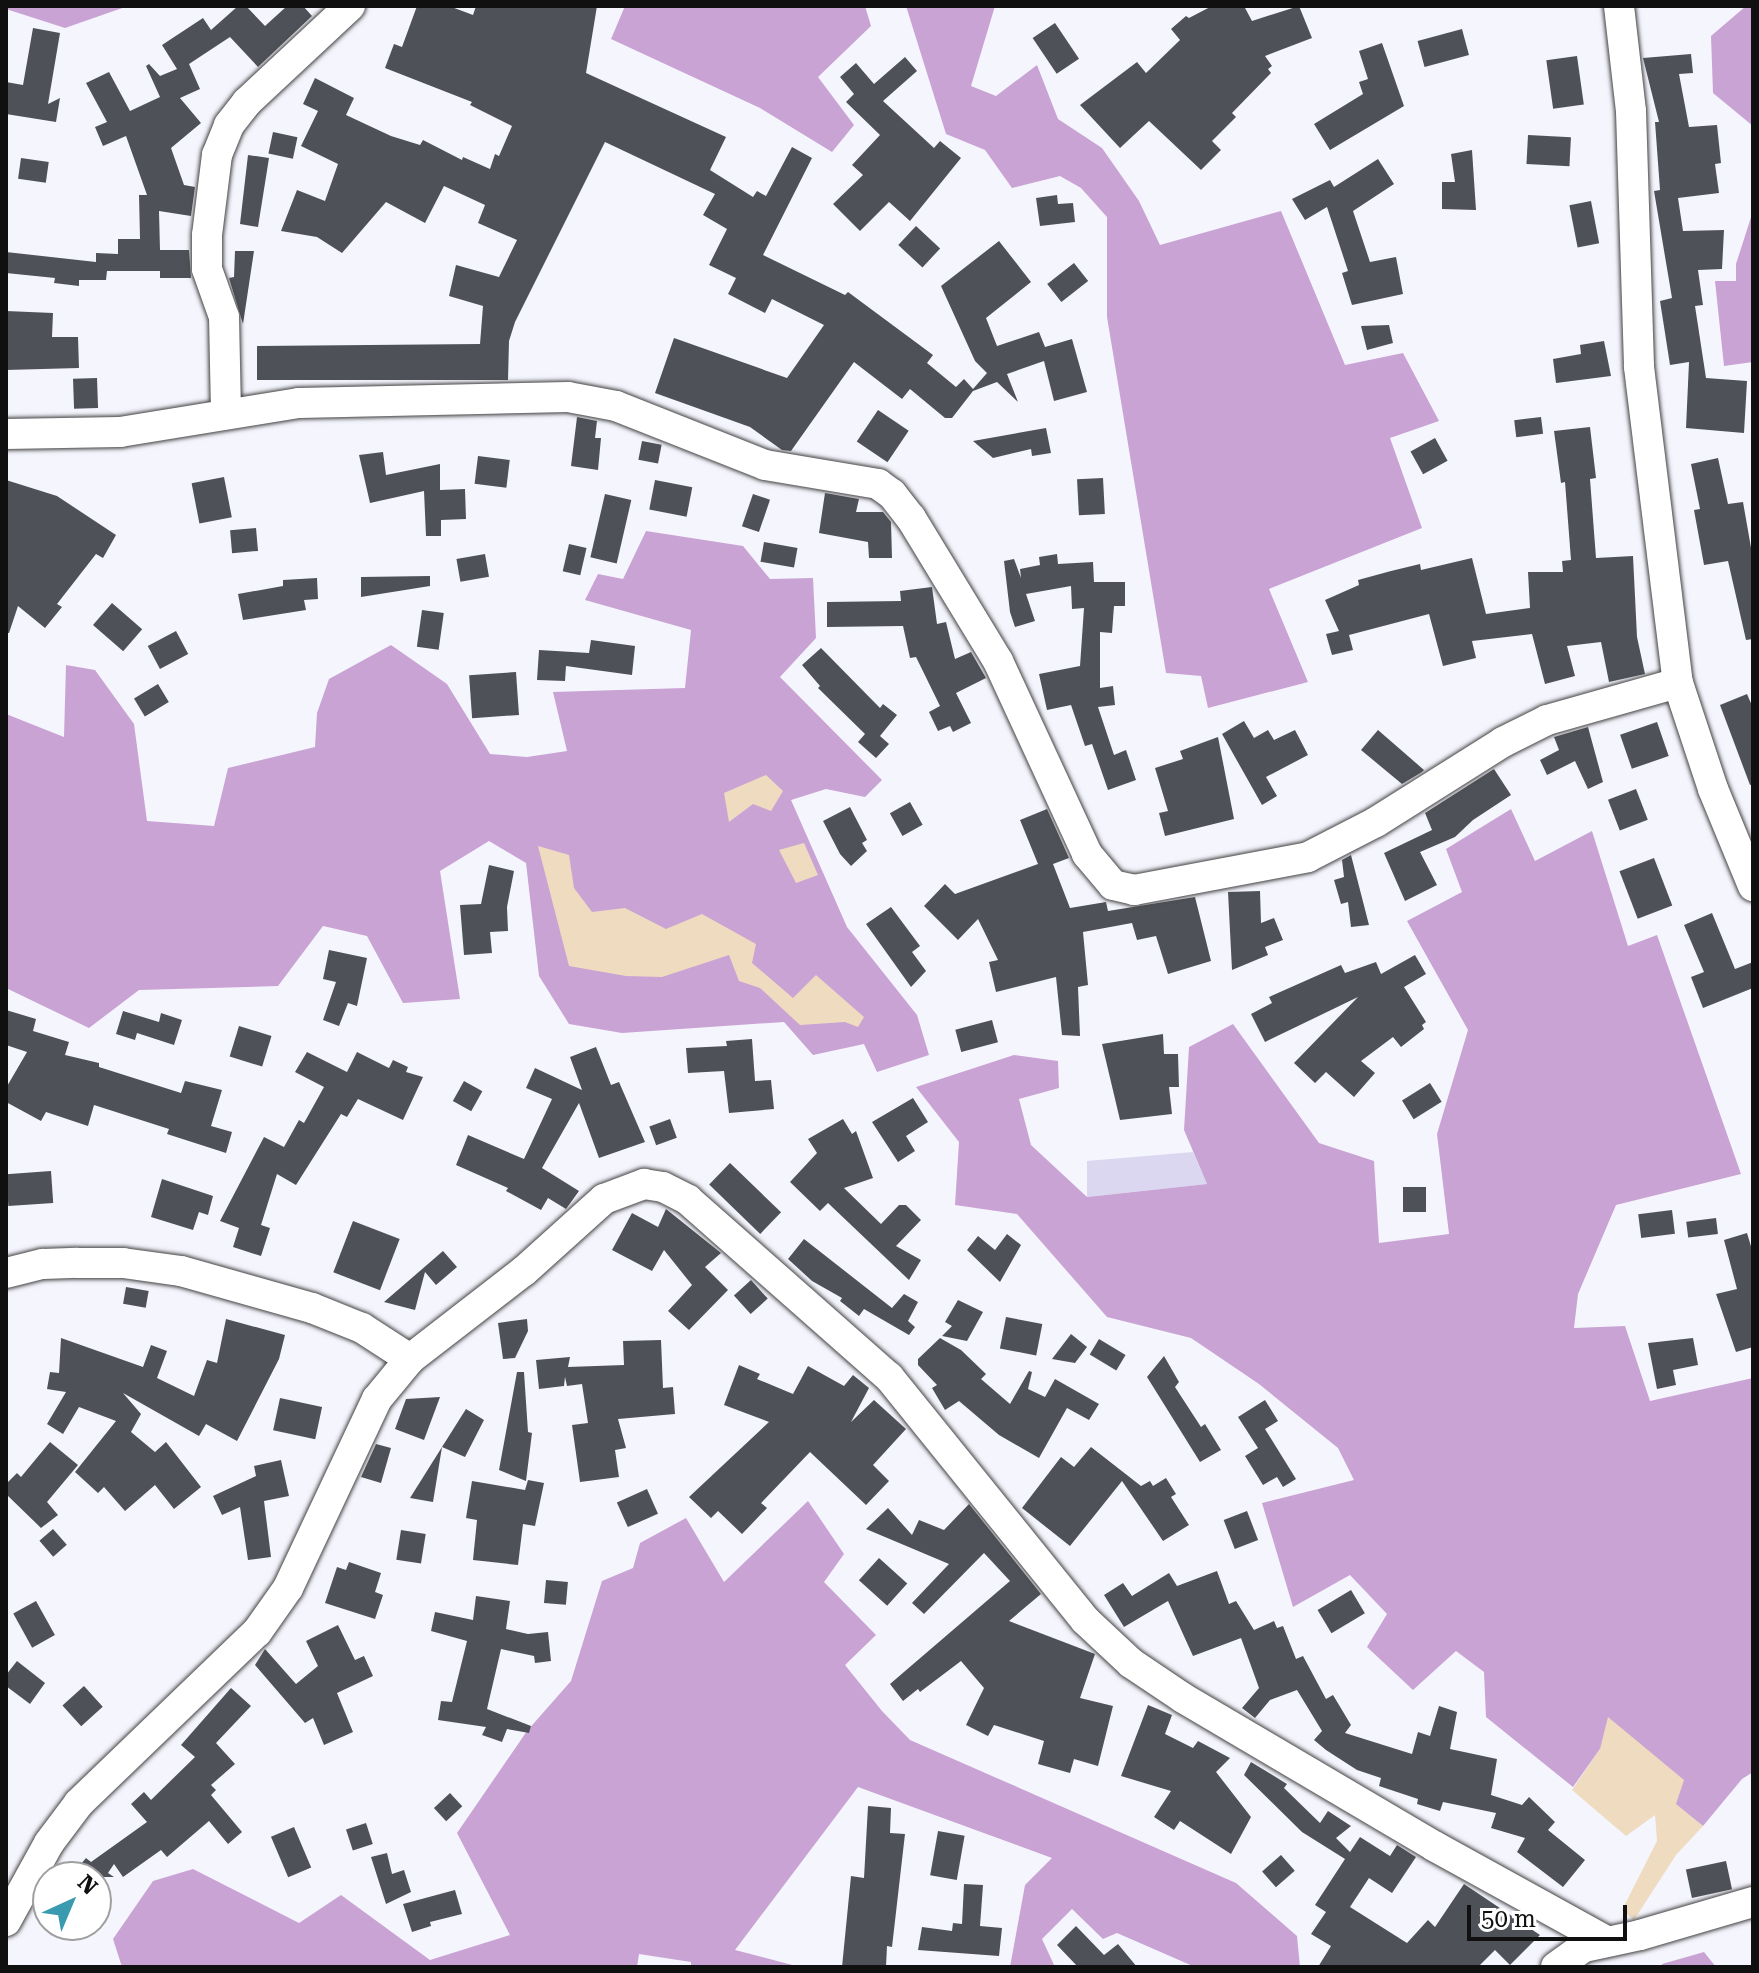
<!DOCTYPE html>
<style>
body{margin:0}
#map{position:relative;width:1759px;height:1973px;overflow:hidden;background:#f5f5fe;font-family:"Roboto Serif",serif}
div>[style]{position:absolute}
.farmland>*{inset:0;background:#dbd7f1}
.forest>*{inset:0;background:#c9a3d4}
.water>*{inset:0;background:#efdcc0}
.building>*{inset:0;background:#4e5258;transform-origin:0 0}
.roads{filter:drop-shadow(0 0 2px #434343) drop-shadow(0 0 2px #434343)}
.minor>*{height:30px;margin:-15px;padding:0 15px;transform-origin:15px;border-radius:15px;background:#fff}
span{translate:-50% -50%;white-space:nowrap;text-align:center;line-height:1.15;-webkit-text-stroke:8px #fff;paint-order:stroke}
.frame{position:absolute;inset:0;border:8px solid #101010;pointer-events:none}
.north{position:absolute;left:32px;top:1861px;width:80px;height:80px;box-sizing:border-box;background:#fff;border:2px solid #9f9f9f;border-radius:50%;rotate:44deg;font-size:22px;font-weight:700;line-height:32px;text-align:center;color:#101010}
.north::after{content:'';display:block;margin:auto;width:28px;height:36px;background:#399ab0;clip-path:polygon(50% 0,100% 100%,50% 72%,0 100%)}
.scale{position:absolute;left:1467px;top:1905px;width:160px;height:36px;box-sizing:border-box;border:4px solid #101010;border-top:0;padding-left:10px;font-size:24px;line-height:28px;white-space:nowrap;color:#101010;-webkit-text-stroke:6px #fff;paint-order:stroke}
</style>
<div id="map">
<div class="farmland">
<div style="clip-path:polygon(1193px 1152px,1207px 1184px,1087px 1197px,1087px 1161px)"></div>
</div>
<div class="forest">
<div style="clip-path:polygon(6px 6px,128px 6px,65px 28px,6px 9px)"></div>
<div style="clip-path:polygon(625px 6px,865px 6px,871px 26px,818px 77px,854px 125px,832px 152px,760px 108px,611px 39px)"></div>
<div style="clip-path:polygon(906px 6px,995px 6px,971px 86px,996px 96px,1037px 65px,1058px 119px,1102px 148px,1139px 201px,1160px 245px,1281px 211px,1345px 365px,1403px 353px,1439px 421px,1390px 438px,1422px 528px,1269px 589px,1308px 682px,1208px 708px,1201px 676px,1166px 673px,1107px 317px,1107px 217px,1081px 188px,1060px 176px,1012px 188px,985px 150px,946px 134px)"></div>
<div style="clip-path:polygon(1746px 6px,1753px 6px,1753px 126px,1713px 93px,1711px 36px)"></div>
<div style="clip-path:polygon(1753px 211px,1753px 362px,1724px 366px,1715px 281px,1736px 281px,1736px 264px)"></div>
<div style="clip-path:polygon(646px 531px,743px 546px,770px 579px,813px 578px,816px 638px,780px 677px,882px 780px,865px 797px,826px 789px,791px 800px,847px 927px,917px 1015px,929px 1055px,877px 1072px,864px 1044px,813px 1055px,784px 1022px,622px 1033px,569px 1024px,539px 976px,526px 863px,489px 841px,440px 871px,460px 999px,403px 1003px,367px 936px,323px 926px,278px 986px,139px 990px,89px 1028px,6px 988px,6px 714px,64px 737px,66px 665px,95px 670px,134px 724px,147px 821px,214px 826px,228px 768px,315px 747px,317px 713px,329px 679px,391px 645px,447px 684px,490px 754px,527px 757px,567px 751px,553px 692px,685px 688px,691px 630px,585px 600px,598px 574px,623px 579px)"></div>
<div style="clip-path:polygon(1511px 809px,1535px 861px,1592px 831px,1628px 946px,1657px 935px,1741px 1174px,1616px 1205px,1578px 1294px,1574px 1328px,1625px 1326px,1650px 1401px,1753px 1378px,1753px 1772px,1742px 1779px,1703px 1826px,1600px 1749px,1573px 1787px,1486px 1717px,1484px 1672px,1456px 1651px,1413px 1690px,1367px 1647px,1387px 1614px,1350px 1575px,1293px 1607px,1262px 1503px,1354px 1480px,1338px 1448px,1259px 1384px,1191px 1338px,1107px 1317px,1017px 1214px,955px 1205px,959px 1142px,916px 1087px,1014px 1055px,1058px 1061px,1059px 1088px,1019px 1099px,1031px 1145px,1087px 1197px,1207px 1184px,1184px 1130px,1189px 1047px,1233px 1024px,1319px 1143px,1374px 1161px,1379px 1243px,1449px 1234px,1437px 1134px,1468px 1030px,1407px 921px,1462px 892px,1446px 849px)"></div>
<div style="clip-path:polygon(808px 1501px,844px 1554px,824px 1582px,876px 1635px,845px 1665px,882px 1711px,910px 1740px,1236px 1883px,1297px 1936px,1300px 1967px,1195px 1967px,1117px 1933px,1103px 1939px,1072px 1909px,1042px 1939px,1055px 1967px,1010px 1967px,1025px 1885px,1052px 1858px,858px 1787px,735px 1950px,800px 1967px,691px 1967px,691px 1962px,639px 1954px,637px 1967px,122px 1967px,113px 1939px,153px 1881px,193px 1869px,299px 1923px,341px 1895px,430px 1960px,510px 1935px,457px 1833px,527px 1731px,571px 1681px,602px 1581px,633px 1568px,640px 1543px,686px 1518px,724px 1582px)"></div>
<div style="clip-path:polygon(1704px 1952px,1716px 1967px,1662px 1967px,1662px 1964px)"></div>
</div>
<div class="water">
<div style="clip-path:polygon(766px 775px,783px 791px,771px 811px,753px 804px,729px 822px,724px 793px)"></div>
<div style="clip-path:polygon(804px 843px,818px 875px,796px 883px,779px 850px)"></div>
<div style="clip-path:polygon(538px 846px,569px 855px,574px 888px,592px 912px,625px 908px,666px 929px,702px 914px,756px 944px,752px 963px,793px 998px,816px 975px,864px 1017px,858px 1027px,845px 1022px,800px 1025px,760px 988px,739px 981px,729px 955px,662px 977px,626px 976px,569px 966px)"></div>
<div style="clip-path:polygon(1608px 1717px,1684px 1780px,1676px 1804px,1703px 1826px,1676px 1855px,1634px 1920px,1622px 1910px,1657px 1841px,1655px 1815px,1626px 1836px,1572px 1790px,1600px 1749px)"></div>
</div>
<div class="building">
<div style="clip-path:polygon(238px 6px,246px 6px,265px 26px,287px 6px,303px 6px,312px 16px,258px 67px,230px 37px,189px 64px,200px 89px,180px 98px,201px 123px,171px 148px,184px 185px,195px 187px,191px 216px,159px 211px,160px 250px,189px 250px,191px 278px,160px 278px,160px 271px,107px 271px,106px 280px,79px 280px,79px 286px,54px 283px,55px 278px,6px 273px,6px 252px,96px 262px,96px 253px,118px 254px,118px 239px,140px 239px,139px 195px,147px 195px,126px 136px,103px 146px,95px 127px,107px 122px,86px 83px,109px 72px,130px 111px,160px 97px,146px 66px,149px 64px,160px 76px,177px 69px,162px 45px,203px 18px,211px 30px)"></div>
<div style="clip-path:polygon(417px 6px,449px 6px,473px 15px,476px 6px,597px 6px,586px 73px,726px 137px,710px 170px,753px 197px,757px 191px,766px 196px,792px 147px,812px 158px,763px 255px,845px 295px,848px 292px,933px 355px,927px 363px,956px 387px,964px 379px,973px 389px,987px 373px,975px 361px,941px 286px,999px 241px,1031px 282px,986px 318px,997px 346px,1039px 332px,1045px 347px,1072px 339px,1087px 392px,1054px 401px,1044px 361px,1007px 374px,1018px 402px,997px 382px,973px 391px,952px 418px,945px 418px,910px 389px,902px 399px,854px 362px,791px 451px,782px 450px,750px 427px,655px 393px,674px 338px,787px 378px,824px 325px,772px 299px,765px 313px,728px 294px,736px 278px,709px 265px,727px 229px,703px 215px,715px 194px,605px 142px,515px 322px,509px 341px,508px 380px,257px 380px,257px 346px,480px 344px,483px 306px,449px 296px,456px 265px,499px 277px,517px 240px,478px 223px,485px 205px,444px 186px,425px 223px,386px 202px,342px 253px,317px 237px,281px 231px,297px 190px,325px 201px,338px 164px,301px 146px,318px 111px,303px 104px,315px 78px,354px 98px,346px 115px,391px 136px,420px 145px,423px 140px,462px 160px,463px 157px,490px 169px,495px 154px,499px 156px,512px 126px,470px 105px,472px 102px,385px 68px,394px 44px,402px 47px)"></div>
<div style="clip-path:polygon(1212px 6px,1244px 6px,1252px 21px,1299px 6px,1312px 38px,1265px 56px,1272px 66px,1268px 69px,1271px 73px,1232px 113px,1236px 117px,1212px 141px,1221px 150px,1201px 170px,1149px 121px,1120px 148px,1080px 105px,1137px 62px,1146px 73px,1180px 40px,1171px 29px,1186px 16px,1189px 18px)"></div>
<div style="left:1055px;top:23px;width:43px;height:27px;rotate:56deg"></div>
<div style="clip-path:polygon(33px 28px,60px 33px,48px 104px,60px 98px,56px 122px,6px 114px,6px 82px,23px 85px)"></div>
<div style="left:1462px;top:29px;width:27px;height:46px;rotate:75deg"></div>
<div style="clip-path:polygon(1382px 43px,1404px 106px,1330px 150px,1314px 124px,1363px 94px,1359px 82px,1368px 79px,1359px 51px)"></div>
<div style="clip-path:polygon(1691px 54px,1693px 73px,1679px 74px,1689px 127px,1717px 125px,1721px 163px,1715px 164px,1719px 193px,1678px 198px,1683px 231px,1724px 230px,1722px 269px,1698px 270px,1703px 305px,1695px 306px,1706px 378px,1747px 381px,1744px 433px,1686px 428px,1689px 362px,1670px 365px,1660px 301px,1672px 298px,1654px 191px,1660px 190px,1655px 122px,1659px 122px,1643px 58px)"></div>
<div style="left:1577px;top:56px;width:49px;height:31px;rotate:82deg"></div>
<div style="clip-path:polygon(905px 57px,917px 71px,883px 101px,934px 148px,940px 141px,961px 158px,910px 221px,889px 202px,860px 231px,833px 204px,863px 175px,852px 165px,880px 135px,846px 102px,854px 94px,840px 77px,856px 63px,874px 84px)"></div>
<div style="left:273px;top:132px;width:25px;height:22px;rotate:12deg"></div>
<div style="left:1528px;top:135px;width:43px;height:29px;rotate:3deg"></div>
<div style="clip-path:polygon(1472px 150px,1476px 210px,1442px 209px,1442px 182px,1455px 182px,1451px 154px)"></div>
<div style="clip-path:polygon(248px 155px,269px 158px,258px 227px,240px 224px)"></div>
<div style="left:21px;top:158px;width:28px;height:21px;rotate:8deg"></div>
<div style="clip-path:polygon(1378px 159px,1394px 184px,1353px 211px,1370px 262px,1396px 257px,1403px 294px,1352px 305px,1342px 273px,1348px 271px,1327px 207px,1305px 220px,1292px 199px,1330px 180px,1334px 187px)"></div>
<div style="clip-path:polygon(1057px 195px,1058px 204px,1073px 203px,1075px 222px,1040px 226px,1036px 198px)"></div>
<div style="left:1591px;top:201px;width:43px;height:22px;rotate:79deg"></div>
<div style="left:916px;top:226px;width:33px;height:26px;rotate:43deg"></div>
<div style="clip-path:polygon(235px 251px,254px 251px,243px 324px,229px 278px,234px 277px)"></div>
<div style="left:1074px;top:263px;width:23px;height:34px;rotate:52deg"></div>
<div style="clip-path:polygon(6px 311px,53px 313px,52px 337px,78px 337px,79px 368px,6px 370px)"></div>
<div style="clip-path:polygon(1389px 325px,1393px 343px,1367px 350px,1361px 326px)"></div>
<div style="clip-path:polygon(1604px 341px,1611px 376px,1556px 383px,1553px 359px,1581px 354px,1580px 345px)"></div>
<div style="left:97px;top:378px;width:30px;height:24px;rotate:88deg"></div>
<div style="left:878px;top:410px;width:37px;height:38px;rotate:34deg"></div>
<div style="clip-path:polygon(577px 417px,597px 421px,595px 438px,601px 438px,598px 470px,571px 466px)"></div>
<div style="left:1541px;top:417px;width:17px;height:27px;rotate:83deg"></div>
<div style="clip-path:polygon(1590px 427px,1596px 478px,1590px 479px,1596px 558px,1633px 556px,1637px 637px,1645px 674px,1609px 682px,1601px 642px,1567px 646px,1575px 676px,1545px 684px,1532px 634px,1472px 641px,1476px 658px,1443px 666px,1429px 614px,1349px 635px,1353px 650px,1332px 655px,1326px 634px,1339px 631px,1325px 600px,1359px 585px,1358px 580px,1391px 571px,1420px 564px,1421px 570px,1472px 558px,1486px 614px,1530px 608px,1528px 572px,1563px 572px,1562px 561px,1571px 560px,1565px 482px,1561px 483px,1554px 431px)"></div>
<div style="clip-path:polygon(1046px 428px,1051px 453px,1032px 456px,1031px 449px,993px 458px,973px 441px)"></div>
<div style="left:1435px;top:438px;width:26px;height:28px;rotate:61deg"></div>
<div style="left:642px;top:441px;width:20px;height:19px;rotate:11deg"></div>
<div style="clip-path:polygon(383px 452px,386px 475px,440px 464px,440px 490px,465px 489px,466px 519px,441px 520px,441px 536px,426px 536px,424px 491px,370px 503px,359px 455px)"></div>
<div style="left:478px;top:456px;width:32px;height:28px;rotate:7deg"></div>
<div style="clip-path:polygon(1718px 458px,1728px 504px,1743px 502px,1753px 559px,1753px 639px,1746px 640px,1728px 561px,1704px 565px,1694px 510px,1700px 509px,1691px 464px)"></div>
<div style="left:224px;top:477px;width:41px;height:33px;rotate:79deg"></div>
<div style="left:1103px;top:478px;width:36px;height:26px;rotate:87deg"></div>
<div style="clip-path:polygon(6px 480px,57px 496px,116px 535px,103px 558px,96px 554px,57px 604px,62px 607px,45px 628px,18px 606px,9px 633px,6px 633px)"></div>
<div style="left:655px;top:480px;width:38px;height:30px;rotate:11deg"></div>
<div style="clip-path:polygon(825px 493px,859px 499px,856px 512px,883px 512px,891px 522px,892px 558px,869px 558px,868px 542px,819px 533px)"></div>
<div style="left:605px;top:494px;width:27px;height:65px;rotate:13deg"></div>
<div style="left:753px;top:494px;width:18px;height:34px;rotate:19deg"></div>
<div style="left:256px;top:528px;width:23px;height:26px;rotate:85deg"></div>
<div style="left:764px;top:542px;width:34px;height:20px;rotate:10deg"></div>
<div style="left:569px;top:544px;width:18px;height:28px;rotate:13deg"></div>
<div style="left:485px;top:554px;width:23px;height:29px;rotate:80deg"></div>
<div style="clip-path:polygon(1057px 554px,1058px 564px,1093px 562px,1094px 582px,1125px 582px,1125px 606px,1114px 606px,1112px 633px,1100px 632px,1100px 688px,1113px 686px,1115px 705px,1098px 707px,1114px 755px,1126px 750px,1136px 780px,1108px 790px,1092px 744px,1085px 746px,1071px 705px,1047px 710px,1039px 674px,1080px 666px,1084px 608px,1072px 609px,1071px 586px,1026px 594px,1035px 621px,1015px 627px,1010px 612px,1004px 561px,1014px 559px,1021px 578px,1020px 569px,1040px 565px,1039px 557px)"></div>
<div style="clip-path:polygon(430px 576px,430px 586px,361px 597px,361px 577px)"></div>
<div style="clip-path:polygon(317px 578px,318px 599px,304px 600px,306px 610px,243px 620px,238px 594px,283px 586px,283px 580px)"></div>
<div style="clip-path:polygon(932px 587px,937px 624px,946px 622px,955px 659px,971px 652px,986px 678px,956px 693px,971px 723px,953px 732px,950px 726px,938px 731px,929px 712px,940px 706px,916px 657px,910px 658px,903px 626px,827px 627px,827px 602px,901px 601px,900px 591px)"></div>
<div style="left:112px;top:603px;width:40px;height:29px;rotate:41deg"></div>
<div style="left:422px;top:610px;width:22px;height:37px;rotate:8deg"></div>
<div style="left:176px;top:631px;width:26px;height:32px;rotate:62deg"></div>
<div style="clip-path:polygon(591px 640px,635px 646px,632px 675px,566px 666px,565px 681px,537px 680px,539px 650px,589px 653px)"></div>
<div style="clip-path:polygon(821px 648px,880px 708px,883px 704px,897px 715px,880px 736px,889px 744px,876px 758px,858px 742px,865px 734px,818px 688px,820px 686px,802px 665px)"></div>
<div style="left:516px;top:672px;width:43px;height:47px;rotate:86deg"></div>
<div style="left:158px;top:684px;width:21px;height:28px;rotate:59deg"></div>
<div style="clip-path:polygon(1747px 694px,1753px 708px,1753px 784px,1750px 785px,1720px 705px)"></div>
<div style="clip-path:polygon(1244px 721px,1254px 738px,1268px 730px,1274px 740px,1295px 730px,1308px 755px,1266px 777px,1277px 796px,1262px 805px,1222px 734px)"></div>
<div style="left:1657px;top:722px;width:36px;height:39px;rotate:71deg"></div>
<div style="clip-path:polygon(1588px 727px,1603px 782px,1588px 789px,1575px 761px,1547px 775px,1540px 760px,1559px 750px,1554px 737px)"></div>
<div style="clip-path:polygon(1378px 730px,1424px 770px,1422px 772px,1402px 784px,1361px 750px)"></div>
<div style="clip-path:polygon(1218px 737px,1234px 819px,1165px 836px,1159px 813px,1168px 811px,1155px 768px,1183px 759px,1180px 751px)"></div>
<div style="clip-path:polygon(1494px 769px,1511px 795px,1473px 820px,1455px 837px,1420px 852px,1437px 885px,1405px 901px,1384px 853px,1432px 830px,1425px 813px)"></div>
<div style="left:1636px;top:789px;width:33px;height:30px;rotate:69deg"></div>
<div style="left:910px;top:802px;width:26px;height:23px;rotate:61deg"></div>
<div style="clip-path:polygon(850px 807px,867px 840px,862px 843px,867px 851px,851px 866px,840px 854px,823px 821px)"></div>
<div style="clip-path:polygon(1047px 809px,1069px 858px,1053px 864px,1070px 908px,1106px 902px,1108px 911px,1195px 897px,1211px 961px,1168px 974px,1156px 936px,1137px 940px,1132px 923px,1083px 932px,1088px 985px,1078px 987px,1080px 1036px,1062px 1035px,1056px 977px,996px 992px,989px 962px,998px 960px,978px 919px,958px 940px,924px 906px,945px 884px,955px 894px,1038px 864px,1020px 820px)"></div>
<div style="clip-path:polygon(1351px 855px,1369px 925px,1351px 927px,1348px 902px,1341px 904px,1334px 880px,1344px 877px,1342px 860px)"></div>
<div style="left:1654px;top:858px;width:51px;height:37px;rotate:69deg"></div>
<div style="clip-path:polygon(489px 865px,514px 871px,507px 907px,508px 931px,490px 932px,492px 953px,464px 955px,460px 905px,481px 904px)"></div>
<div style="clip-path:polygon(1260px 891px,1261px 923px,1274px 918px,1283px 940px,1265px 947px,1268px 955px,1232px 970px,1228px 892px)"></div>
<div style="clip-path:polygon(891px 907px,920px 946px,912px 952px,926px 971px,911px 987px,866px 924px)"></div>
<div style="clip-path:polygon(1712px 913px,1735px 969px,1753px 962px,1753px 988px,1703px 1008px,1691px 977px,1704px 972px,1684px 925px)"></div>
<div style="clip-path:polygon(329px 950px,367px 958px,357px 1006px,348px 1003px,339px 1026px,323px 1020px,336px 982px,323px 979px)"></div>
<div style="clip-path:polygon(1415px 955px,1426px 974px,1404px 987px,1426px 1022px,1422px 1025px,1424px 1029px,1401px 1047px,1393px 1037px,1361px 1061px,1375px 1073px,1354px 1097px,1326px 1072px,1315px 1083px,1294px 1063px,1358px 997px,1265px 1042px,1251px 1014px,1272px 1003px,1269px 997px,1341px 965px,1345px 973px,1376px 962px,1381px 974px)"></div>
<div style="clip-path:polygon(6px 1010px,36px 1019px,33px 1031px,69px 1042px,65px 1055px,99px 1063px,99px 1067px,181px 1093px,185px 1081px,222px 1090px,211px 1126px,232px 1132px,226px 1153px,167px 1134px,169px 1129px,94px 1105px,88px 1126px,46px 1112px,41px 1121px,6px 1102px,6px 1088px,27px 1052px,6px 1045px)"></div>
<div style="clip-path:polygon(123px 1011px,159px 1022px,161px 1013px,182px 1020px,174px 1045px,137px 1033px,135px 1040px,116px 1034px)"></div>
<div style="left:992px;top:1020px;width:23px;height:38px;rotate:75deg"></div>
<div style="left:239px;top:1026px;width:34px;height:32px;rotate:17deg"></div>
<div style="clip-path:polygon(1163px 1034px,1164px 1054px,1178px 1054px,1179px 1087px,1169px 1087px,1172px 1114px,1120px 1120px,1102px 1044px)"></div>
<div style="clip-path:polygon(752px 1039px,755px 1081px,771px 1080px,774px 1109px,729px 1113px,724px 1071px,688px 1073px,686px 1048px,727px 1046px,726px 1041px)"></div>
<div style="clip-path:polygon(596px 1047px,611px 1085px,619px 1082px,645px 1142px,599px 1158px,579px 1103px,542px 1168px,579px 1191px,566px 1209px,548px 1198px,541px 1210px,506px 1191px,508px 1188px,456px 1165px,468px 1135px,524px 1159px,552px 1099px,526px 1088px,535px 1068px,582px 1090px,570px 1057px)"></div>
<div style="clip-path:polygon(307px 1052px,347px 1072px,357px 1052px,389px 1068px,393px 1060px,408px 1067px,406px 1072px,423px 1077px,403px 1120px,358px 1099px,347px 1117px,341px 1114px,296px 1185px,277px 1174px,261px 1225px,270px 1228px,261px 1256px,233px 1247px,239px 1228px,220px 1221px,264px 1137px,284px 1147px,299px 1120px,304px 1123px,324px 1087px,295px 1072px)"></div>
<div style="left:464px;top:1081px;width:21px;height:23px;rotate:29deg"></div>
<div style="left:1430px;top:1083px;width:22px;height:33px;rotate:58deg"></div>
<div style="clip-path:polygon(913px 1098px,928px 1122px,906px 1136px,915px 1151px,898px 1162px,872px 1122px)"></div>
<div style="left:670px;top:1119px;width:20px;height:22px;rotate:70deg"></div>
<div style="clip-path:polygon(843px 1119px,852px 1134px,856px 1131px,873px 1178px,844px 1188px,881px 1224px,899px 1205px,906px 1205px,921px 1220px,896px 1246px,921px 1260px,909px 1280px,828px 1203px,820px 1211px,790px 1182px,817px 1153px,808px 1139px)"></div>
<div style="left:730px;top:1163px;width:71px;height:30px;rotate:44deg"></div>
<div style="left:51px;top:1171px;width:32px;height:45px;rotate:86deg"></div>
<div style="clip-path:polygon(162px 1179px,213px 1196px,208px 1215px,199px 1212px,193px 1230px,151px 1217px)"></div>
<div style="left:1426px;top:1187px;width:25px;height:23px;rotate:90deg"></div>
<div style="clip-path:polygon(666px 1209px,721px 1253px,705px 1267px,728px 1290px,689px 1330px,668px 1311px,692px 1285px,664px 1250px,652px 1271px,612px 1250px,632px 1213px,658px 1227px)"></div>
<div style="left:1672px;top:1210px;width:24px;height:34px;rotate:83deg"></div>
<div style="left:1716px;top:1218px;width:16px;height:30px;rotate:83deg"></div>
<div style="left:353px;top:1221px;width:50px;height:55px;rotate:21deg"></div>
<div style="clip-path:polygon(1747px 1233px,1753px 1253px,1753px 1347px,1736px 1352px,1716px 1294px,1737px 1289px,1724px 1240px)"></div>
<div style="clip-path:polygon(1007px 1234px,1021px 1245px,1000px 1282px,967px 1250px,978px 1236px,995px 1250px)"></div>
<div style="clip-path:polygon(804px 1239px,892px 1308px,904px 1294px,918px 1302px,908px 1321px,915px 1327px,909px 1335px,864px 1309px,859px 1316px,840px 1301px,842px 1298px,812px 1281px,788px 1259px)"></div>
<div style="clip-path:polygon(443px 1251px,457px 1267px,436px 1285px,425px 1272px,415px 1310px,384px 1302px)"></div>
<div style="left:751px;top:1280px;width:25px;height:23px;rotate:48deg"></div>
<div style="left:126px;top:1287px;width:23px;height:17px;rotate:10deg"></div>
<div style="clip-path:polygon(958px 1300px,983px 1312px,967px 1341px,942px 1336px,952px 1326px,945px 1322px)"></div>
<div style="left:1006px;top:1317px;width:37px;height:32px;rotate:11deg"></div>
<div style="clip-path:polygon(226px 1319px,285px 1335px,279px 1359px,237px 1441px,206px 1424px,199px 1436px,123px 1393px,141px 1414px,131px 1432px,155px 1452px,166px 1442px,201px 1487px,174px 1509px,155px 1485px,125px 1511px,104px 1487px,98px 1493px,75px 1472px,116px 1421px,79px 1407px,63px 1434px,47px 1424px,66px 1392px,47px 1389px,50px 1372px,59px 1373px,61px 1338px,143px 1367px,151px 1345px,167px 1351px,157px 1378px,194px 1396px,207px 1360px,217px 1363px)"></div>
<div style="clip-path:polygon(527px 1319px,528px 1331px,515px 1358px,503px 1359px,498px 1323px)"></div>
<div style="clip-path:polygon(1071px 1334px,1087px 1347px,1075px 1363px,1052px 1359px)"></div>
<div style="clip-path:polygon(940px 1338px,961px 1350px,986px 1374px,981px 1379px,1010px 1404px,1029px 1371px,1032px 1372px,1028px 1389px,1045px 1397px,1055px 1379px,1099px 1404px,1089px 1420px,1067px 1408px,1039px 1458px,999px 1435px,959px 1401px,945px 1410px,932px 1388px,937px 1385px,918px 1365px,918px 1359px)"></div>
<div style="clip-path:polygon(1693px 1338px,1698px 1365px,1673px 1370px,1676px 1385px,1657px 1389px,1648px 1343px)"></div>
<div style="left:1099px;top:1339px;width:31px;height:18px;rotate:31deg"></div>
<div style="clip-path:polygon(661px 1340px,663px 1388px,673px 1387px,675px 1414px,618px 1419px,626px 1448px,615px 1450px,619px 1477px,580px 1482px,572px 1425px,588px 1423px,582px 1384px,567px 1386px,565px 1377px,564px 1386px,539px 1389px,536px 1360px,570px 1357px,568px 1367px,624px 1365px,623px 1341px)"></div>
<div style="clip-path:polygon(1164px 1356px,1179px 1382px,1175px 1387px,1201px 1427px,1205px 1424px,1221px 1450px,1200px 1462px,1147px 1377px)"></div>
<div style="clip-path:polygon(739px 1365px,760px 1374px,757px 1379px,793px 1394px,808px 1366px,844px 1386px,853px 1375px,869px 1388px,851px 1422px,874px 1400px,906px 1429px,873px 1465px,889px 1481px,866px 1505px,810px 1452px,761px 1503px,767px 1508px,742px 1534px,718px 1511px,711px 1518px,689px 1497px,769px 1422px,724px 1405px)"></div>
<div style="clip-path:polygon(517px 1372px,524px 1372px,528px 1432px,532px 1433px,526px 1481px,499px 1470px)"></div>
<div style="clip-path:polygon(440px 1397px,424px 1440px,395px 1429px,406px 1399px)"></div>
<div style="left:280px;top:1398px;width:43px;height:33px;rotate:12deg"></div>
<div style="clip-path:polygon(1265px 1400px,1278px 1421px,1265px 1429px,1296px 1479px,1283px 1487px,1277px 1477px,1263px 1485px,1245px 1456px,1258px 1448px,1238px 1417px)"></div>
<div style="clip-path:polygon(466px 1409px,484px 1420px,465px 1457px,442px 1447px)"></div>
<div style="clip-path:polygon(50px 1442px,78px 1465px,47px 1502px,58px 1515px,41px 1528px,6px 1494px,6px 1484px,17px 1473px,21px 1477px)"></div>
<div style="clip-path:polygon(376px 1444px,391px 1448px,381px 1483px,361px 1477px)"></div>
<div style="clip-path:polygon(442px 1447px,433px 1502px,410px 1498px)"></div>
<div style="clip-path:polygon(1091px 1447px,1141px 1486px,1150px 1481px,1153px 1486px,1166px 1478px,1176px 1494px,1171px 1497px,1189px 1525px,1163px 1541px,1122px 1481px,1070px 1546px,1022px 1508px,1061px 1457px,1074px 1467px)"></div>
<div style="clip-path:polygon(281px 1460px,289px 1496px,264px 1501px,271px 1557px,248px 1560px,240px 1507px,222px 1515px,213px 1496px,256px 1476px,254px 1466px)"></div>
<div style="clip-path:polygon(528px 1480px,544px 1483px,535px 1526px,523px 1524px,518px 1565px,473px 1560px,477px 1520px,466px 1518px,472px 1481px,525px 1490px)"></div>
<div style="left:647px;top:1489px;width:27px;height:33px;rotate:66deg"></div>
<div style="clip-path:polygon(969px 1504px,1041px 1594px,1009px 1621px,1095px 1654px,1080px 1698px,1113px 1706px,1098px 1766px,1074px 1759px,1070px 1773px,1038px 1764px,1044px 1741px,994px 1725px,988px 1736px,966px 1725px,984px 1688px,961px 1661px,920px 1692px,918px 1689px,903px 1701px,890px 1684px,1010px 1581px,984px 1553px,924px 1614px,912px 1603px,949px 1564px,866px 1529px,888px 1508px,912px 1535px,919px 1520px,944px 1530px)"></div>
<div style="left:1247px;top:1511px;width:31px;height:25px;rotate:69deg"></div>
<div style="left:53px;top:1529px;width:21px;height:18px;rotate:49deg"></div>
<div style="left:401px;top:1530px;width:25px;height:30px;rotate:9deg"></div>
<div style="left:879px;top:1558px;width:38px;height:30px;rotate:42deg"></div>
<div style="clip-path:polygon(349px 1562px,381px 1573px,375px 1592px,383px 1595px,375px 1619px,325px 1603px,337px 1567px,346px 1570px)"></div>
<div style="clip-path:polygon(1217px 1571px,1229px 1604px,1236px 1601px,1254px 1630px,1274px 1621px,1277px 1628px,1283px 1626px,1296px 1659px,1303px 1656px,1326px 1699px,1333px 1695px,1351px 1725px,1345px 1733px,1412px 1754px,1418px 1732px,1430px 1736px,1439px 1706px,1457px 1712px,1450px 1749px,1497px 1759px,1491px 1795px,1522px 1805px,1529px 1797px,1555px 1822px,1548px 1830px,1585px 1860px,1563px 1887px,1517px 1852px,1525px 1838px,1491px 1828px,1496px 1813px,1443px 1802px,1440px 1811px,1417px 1804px,1418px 1799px,1379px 1786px,1381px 1778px,1357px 1770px,1326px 1750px,1314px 1740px,1322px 1731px,1297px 1690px,1270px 1700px,1255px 1718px,1242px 1708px,1259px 1688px,1241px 1638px,1193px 1656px,1168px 1601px,1124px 1627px,1104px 1595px,1123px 1583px,1132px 1596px,1169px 1573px,1177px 1586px)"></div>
<div style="left:546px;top:1580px;width:22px;height:23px;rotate:5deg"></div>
<div style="left:1351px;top:1590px;width:27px;height:39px;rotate:59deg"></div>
<div style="clip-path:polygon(476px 1596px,510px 1601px,506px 1629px,528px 1634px,548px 1632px,551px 1661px,535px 1663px,534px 1656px,501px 1649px,487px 1709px,531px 1726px,529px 1733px,507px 1729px,502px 1742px,482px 1735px,486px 1727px,438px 1720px,441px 1701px,452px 1702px,467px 1641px,431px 1631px,435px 1612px,473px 1620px)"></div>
<div style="left:36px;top:1601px;width:39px;height:26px;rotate:61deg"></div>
<div style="clip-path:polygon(338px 1625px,355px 1660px,364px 1656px,373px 1676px,337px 1693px,353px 1732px,324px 1745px,313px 1718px,305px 1723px,255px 1665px,265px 1649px,296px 1684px,318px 1666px,306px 1641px)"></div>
<div style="clip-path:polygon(17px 1661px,45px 1683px,30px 1704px,6px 1686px,6px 1675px)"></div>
<div style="left:84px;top:1686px;width:28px;height:29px;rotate:48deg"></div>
<div style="clip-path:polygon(231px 1688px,251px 1706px,216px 1743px,235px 1764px,211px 1785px,216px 1790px,211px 1795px,242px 1832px,228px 1844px,209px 1821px,167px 1857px,161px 1850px,123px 1877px,114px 1864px,108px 1873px,114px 1877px,70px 1877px,86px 1858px,91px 1862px,147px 1822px,131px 1804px,144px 1792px,151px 1800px,195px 1757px,181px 1745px)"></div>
<div style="clip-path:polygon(1148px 1705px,1172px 1715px,1165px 1734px,1193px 1748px,1198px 1741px,1230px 1758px,1216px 1772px,1251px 1817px,1231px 1854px,1180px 1821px,1174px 1830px,1154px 1817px,1171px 1791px,1121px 1776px)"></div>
<div style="clip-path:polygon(1251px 1762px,1287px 1784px,1284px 1788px,1320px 1823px,1328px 1811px,1351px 1826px,1336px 1838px,1350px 1852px,1360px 1837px,1390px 1856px,1397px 1845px,1416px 1857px,1392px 1893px,1369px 1878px,1350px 1907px,1407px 1943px,1428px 1920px,1435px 1927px,1464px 1884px,1540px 1935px,1510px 1965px,1495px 1950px,1478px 1967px,1318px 1967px,1331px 1946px,1311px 1934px,1326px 1912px,1315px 1905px,1345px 1859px,1302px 1832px,1244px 1775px)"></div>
<div style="left:450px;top:1793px;width:18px;height:22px;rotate:47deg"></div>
<div style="clip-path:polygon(868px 1806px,891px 1808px,890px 1833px,905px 1834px,892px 1947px,887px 1946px,886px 1967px,842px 1967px,851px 1876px,864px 1878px)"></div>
<div style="left:366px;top:1823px;width:22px;height:21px;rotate:72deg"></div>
<div style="left:294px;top:1827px;width:44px;height:25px;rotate:67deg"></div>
<div style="left:938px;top:1831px;width:27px;height:45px;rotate:10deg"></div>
<div style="clip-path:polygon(387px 1853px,392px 1874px,404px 1870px,411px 1892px,386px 1904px,371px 1857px)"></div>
<div style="left:1281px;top:1855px;width:21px;height:25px;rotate:49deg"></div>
<div style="left:1726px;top:1861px;width:29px;height:41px;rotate:78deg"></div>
<div style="clip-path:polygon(964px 1884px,983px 1885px,980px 1926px,1002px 1928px,999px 1956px,918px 1950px,922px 1927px,952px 1931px,953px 1923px,962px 1924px)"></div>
<div style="clip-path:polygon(455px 1890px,462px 1914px,430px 1922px,431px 1926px,412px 1932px,403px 1904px)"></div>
<div style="clip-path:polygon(1076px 1926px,1104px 1955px,1118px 1944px,1137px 1967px,1078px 1967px,1057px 1945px)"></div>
</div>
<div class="roads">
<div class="minor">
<div style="left:1619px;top:6px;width:106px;rotate:83.5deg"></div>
<div style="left:1631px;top:111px;width:256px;rotate:88.2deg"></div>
<div style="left:1639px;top:367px;width:318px;rotate:83deg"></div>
<div style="left:1678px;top:683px;width:112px;rotate:71.7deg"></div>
<div style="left:1713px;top:789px;width:105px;rotate:67.6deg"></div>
<div style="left:226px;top:412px;width:95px;rotate:-91.2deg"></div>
<div style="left:224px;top:317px;width:51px;rotate:-109.5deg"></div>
<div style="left:207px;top:269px;width:34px;rotate:-90deg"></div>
<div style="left:207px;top:235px;width:81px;rotate:-82.9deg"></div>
<div style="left:217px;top:155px;width:32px;rotate:-68deg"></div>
<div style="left:229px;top:125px;width:29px;rotate:-52deg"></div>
<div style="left:247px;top:102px;width:141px;rotate:-43deg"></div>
<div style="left:6px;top:434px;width:114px;rotate:-1deg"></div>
<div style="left:120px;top:432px;width:181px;rotate:-9.2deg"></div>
<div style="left:299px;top:403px;width:269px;rotate:-1.3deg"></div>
<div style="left:568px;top:397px;width:49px;rotate:10.6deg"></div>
<div style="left:616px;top:406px;width:160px;rotate:21.6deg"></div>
<div style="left:765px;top:465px;width:115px;rotate:9.5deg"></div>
<div style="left:878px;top:484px;width:17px;rotate:36deg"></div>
<div style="left:892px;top:494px;width:31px;rotate:52deg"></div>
<div style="left:911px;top:518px;width:167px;rotate:58.7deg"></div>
<div style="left:998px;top:661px;width:213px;rotate:65.2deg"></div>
<div style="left:1087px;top:854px;width:40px;rotate:50deg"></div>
<div style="left:1113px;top:885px;width:22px;rotate:13deg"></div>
<div style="left:1134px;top:890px;width:177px;rotate:-10.7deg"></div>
<div style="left:1308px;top:857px;width:76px;rotate:-27.2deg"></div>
<div style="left:1376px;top:822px;width:150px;rotate:-32.2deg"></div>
<div style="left:1503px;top:742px;width:49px;rotate:-26.6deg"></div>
<div style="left:1547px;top:720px;width:136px;rotate:-15.8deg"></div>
<div style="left:6px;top:1273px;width:38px;rotate:-14deg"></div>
<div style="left:43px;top:1264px;width:34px;rotate:-2deg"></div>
<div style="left:77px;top:1263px;width:46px"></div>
<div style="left:123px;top:1263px;width:59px;rotate:7.9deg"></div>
<div style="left:181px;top:1271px;width:136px;rotate:15.8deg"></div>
<div style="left:312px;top:1308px;width:54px;rotate:21.8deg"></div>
<div style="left:362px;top:1328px;width:57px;rotate:32.9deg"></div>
<div style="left:6px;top:1921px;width:89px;rotate:-61.1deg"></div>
<div style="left:49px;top:1843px;width:50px;rotate:-53.1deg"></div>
<div style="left:79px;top:1803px;width:247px;rotate:-43.9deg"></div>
<div style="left:257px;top:1632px;width:54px;rotate:-54.8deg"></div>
<div style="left:288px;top:1588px;width:209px;rotate:-64.8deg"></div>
<div style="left:377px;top:1399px;width:52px;rotate:-50.5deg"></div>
<div style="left:410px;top:1359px;width:144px;rotate:-37.7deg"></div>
<div style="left:524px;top:1271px;width:108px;rotate:-42deg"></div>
<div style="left:604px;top:1199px;width:43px;rotate:-20.6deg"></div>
<div style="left:644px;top:1184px;width:19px;rotate:9deg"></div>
<div style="left:663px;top:1187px;width:28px;rotate:27deg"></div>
<div style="left:688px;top:1200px;width:268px;rotate:41.4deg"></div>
<div style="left:889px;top:1377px;width:312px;rotate:51.1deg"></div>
<div style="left:1085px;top:1620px;width:63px;rotate:43.1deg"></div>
<div style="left:1131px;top:1663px;width:63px;rotate:33.9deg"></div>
<div style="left:1183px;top:1698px;width:291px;rotate:30.5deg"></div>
<div style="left:1434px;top:1846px;width:196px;rotate:28.9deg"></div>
<div style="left:1556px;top:1967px;width:34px;rotate:-36deg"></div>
<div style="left:1584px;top:1947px;width:57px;rotate:-12.1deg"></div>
<div style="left:1640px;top:1935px;width:118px;rotate:-16.3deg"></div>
</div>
</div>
<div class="frame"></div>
<div class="north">N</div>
<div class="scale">50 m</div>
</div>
